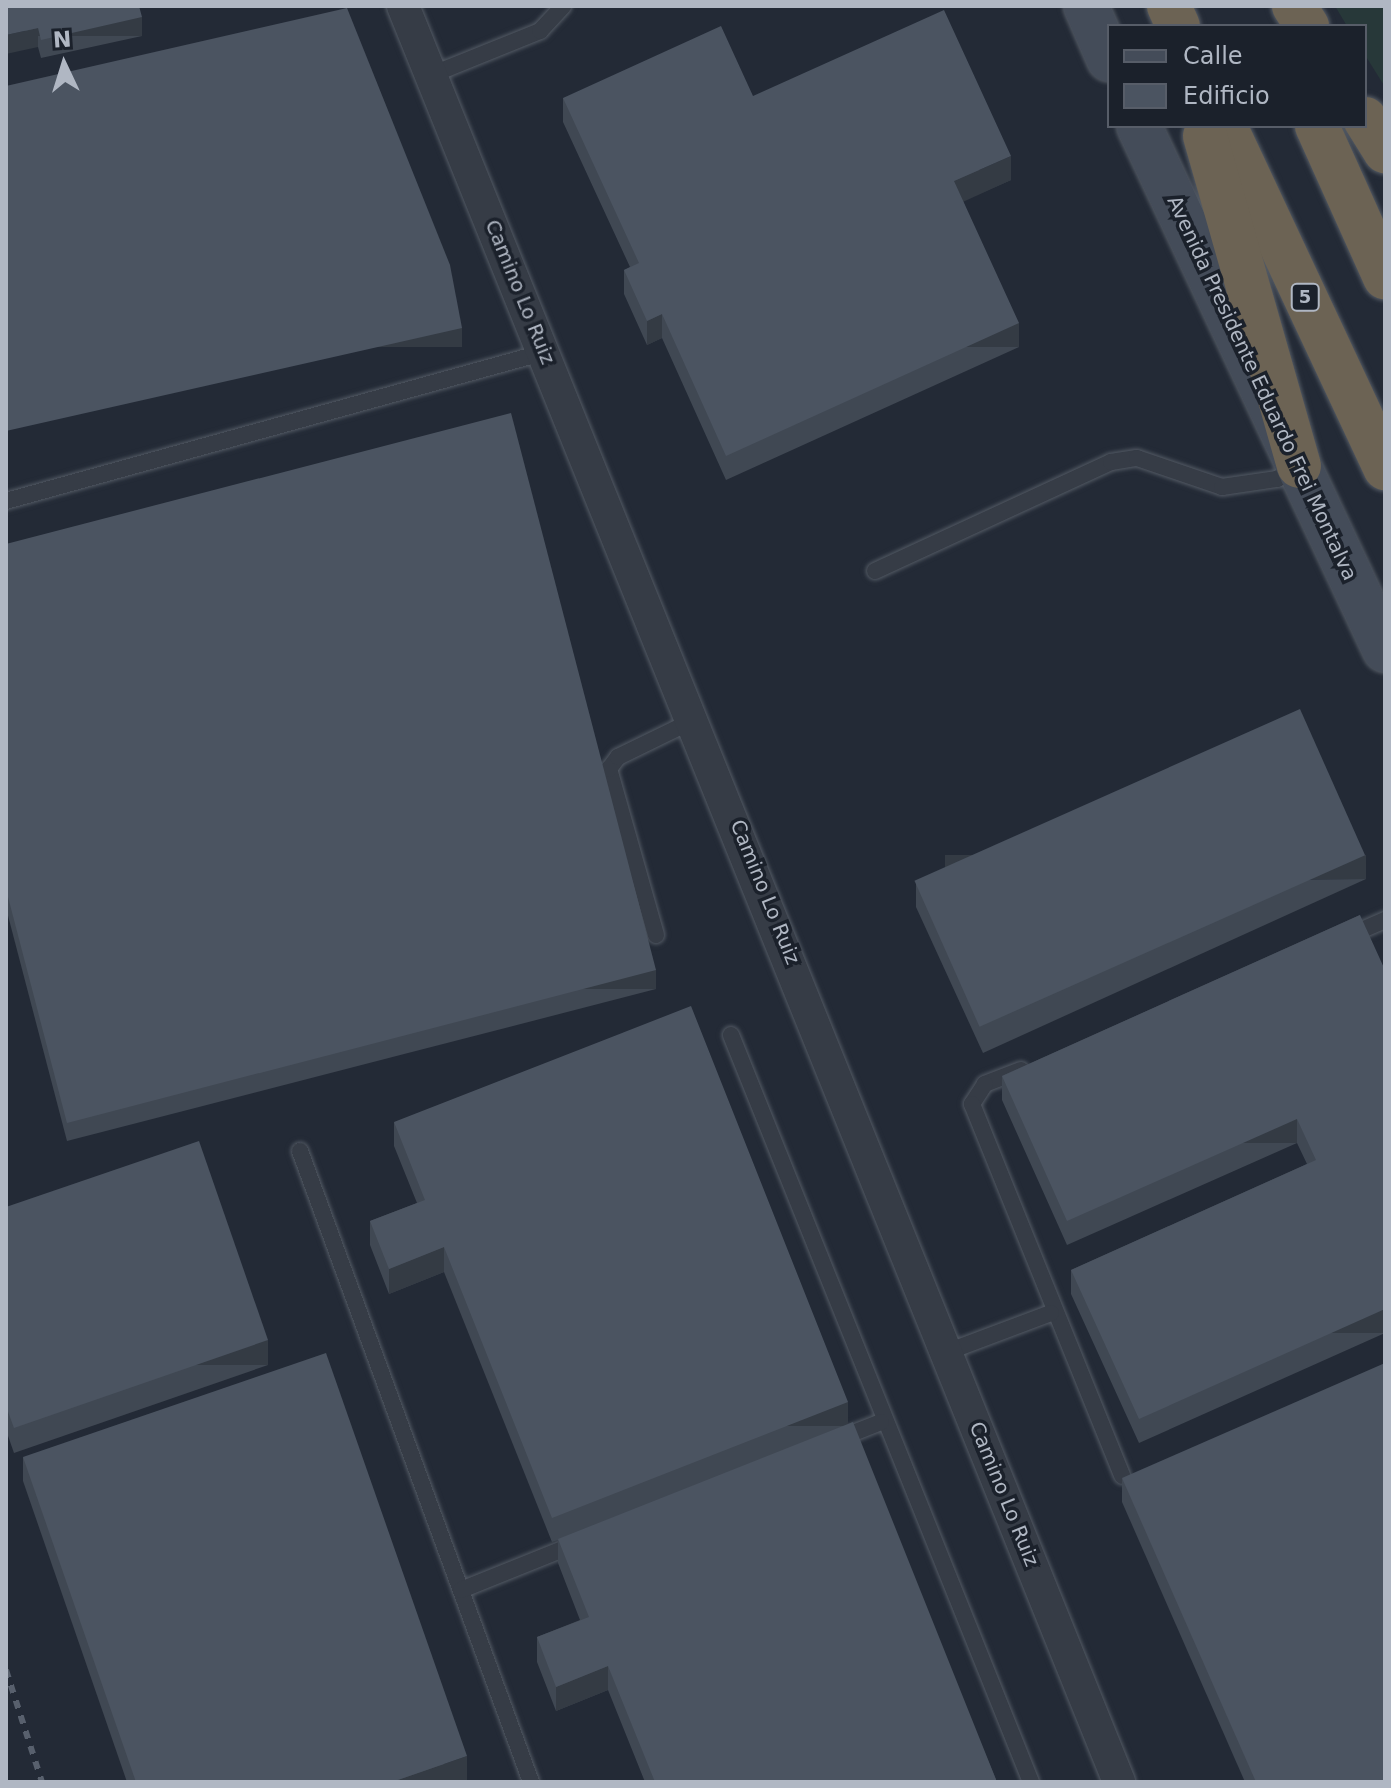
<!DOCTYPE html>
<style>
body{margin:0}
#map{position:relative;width:1391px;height:1788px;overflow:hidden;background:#232a36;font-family:"DejaVu Sans",sans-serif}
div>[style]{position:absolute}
.green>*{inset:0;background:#273839}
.roads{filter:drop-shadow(0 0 2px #535a64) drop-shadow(0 0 2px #535a64)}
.service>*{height:16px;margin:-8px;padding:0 8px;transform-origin:8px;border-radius:8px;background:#363c46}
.minor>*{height:32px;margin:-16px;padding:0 16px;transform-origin:16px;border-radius:16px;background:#363c46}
.secondary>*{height:44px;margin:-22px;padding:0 22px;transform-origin:22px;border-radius:22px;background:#444c59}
.motorway>*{height:44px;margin:-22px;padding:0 22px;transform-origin:22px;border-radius:22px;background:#6c6354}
.rail>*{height:6px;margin-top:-3px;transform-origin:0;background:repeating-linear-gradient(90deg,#58606d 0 8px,transparent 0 16px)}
.wall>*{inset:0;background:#404853}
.shaded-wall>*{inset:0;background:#343b44;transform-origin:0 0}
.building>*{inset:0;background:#4b5461;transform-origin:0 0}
span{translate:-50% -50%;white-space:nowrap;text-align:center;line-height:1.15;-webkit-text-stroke:7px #1b212b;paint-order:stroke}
.shield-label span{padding:2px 6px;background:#1b212b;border:2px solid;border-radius:6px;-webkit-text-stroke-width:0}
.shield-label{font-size:18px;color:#b0b7c3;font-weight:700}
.street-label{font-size:20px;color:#b0b7c3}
.frame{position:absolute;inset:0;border:8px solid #b0b7c3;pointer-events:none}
.legend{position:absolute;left:1107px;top:24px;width:260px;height:104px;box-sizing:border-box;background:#1b212b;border:2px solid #575d68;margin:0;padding:10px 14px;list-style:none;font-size:24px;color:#b0b7c3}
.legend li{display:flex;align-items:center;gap:16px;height:40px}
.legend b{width:40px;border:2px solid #575d68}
.north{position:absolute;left:24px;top:24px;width:80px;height:80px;-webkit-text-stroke:6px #1b212b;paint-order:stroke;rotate:356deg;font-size:22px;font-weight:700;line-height:32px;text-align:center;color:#b0b7c3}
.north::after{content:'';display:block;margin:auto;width:28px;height:36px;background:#b0b7c3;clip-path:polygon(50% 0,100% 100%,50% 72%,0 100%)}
</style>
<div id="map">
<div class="green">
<div style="clip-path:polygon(1335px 6px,1385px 6px,1385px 87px,1365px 55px,1365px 26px,1347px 26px)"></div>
</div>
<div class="roads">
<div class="service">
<div style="left:431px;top:75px;width:118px;rotate:-22deg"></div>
<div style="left:540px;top:31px;width:34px;rotate:-47deg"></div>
<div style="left:6px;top:501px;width:559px;rotate:-15.45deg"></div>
<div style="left:875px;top:571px;width:260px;rotate:-24.8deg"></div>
<div style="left:1111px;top:462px;width:26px;rotate:-9deg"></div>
<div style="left:1137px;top:458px;width:90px;rotate:18.8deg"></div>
<div style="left:1222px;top:487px;width:56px;rotate:-8.3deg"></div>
<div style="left:1277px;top:479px;width:22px;rotate:-30deg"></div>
<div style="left:656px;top:935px;width:173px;rotate:-105.8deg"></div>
<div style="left:609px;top:769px;width:15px;rotate:-53deg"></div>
<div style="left:618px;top:757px;width:87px;rotate:-26deg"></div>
<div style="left:1346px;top:937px;width:43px;rotate:-23.6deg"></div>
<div style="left:731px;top:1035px;width:805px;rotate:68.12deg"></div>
<div style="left:1021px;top:1070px;width:39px;rotate:159deg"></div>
<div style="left:985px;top:1084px;width:24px;rotate:123deg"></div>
<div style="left:972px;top:1104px;width:401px;rotate:68deg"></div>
<div style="left:300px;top:1151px;width:672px;rotate:69.89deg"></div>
<div style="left:947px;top:1352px;width:111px;rotate:-20.6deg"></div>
<div style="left:838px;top:1439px;width:46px;rotate:-21.6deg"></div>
<div style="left:461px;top:1590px;width:126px;rotate:-21.9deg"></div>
</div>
<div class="minor">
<div style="left:403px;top:6px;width:1915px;rotate:68.04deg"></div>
</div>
<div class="secondary">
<div style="left:1086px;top:6px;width:58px;rotate:66.5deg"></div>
<div style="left:1139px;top:126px;width:579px;rotate:64.85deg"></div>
</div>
<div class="motorway">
<div style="left:1169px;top:6px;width:22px;rotate:66deg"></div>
<div style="left:1294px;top:6px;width:24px;rotate:57deg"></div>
<div style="left:1365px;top:119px;width:38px;rotate:58deg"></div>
<div style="left:1225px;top:126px;width:378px;rotate:64.9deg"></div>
<div style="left:1317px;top:126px;width:166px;rotate:65.8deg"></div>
<div style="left:1205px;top:136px;width:343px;rotate:74.1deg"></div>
</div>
</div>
<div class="rail">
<div style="left:6px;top:1670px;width:118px;rotate:72.2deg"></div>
</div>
<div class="wall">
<div style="clip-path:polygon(6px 6px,142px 36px,41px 58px,38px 47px)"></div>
<div style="clip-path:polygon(753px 96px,1011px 180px,963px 201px,1019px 347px,726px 480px,662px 338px,647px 345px,624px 294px,624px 270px,630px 267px,563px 122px,563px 98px)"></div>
<div style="clip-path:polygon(6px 544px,656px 989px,67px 1141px,6px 908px)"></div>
<div style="clip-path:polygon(1366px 879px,983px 1053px,916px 907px,916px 883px)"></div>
<div style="clip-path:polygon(1360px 915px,1385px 1333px,1139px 1443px,1071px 1294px,1071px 1270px,1307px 1164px,1297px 1143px,1067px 1245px,1002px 1100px,1002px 1076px)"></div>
<div style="clip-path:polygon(394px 1122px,848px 1424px,997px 1782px,645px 1782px,608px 1690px,556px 1711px,537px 1662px,537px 1637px,580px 1620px,558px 1563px,558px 1540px,552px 1542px,444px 1272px,389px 1294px,370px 1245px,370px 1221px,417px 1203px,394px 1146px)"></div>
<div style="clip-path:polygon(6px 1207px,268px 1365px,14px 1453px,6px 1430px)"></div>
<div style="clip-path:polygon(23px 1457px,467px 1781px,462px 1782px,127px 1782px,23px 1481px)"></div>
<div style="clip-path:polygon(1122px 1478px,1385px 1782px,1245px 1782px,1122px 1502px)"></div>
</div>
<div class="shaded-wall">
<div style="left:142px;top:17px;width:19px;height:104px;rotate:90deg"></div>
<div style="clip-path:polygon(38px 28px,38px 47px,6px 54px,6px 35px)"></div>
<div style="clip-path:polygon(1011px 156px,1011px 180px,954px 206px,954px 181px)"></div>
<div style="clip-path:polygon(662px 314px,662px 338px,647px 345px,647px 321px)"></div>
<div style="left:1019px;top:323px;width:24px;height:322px;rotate:90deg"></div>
<div style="left:462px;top:328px;width:19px;height:467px;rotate:90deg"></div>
<div style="left:1366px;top:855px;width:24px;height:421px;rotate:90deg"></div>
<div style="left:656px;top:970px;width:19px;height:609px;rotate:90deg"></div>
<div style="left:1297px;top:1119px;width:24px;height:252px;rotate:90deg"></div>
<div style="clip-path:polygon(444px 1247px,444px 1272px,389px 1294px,389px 1269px)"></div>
<div style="left:1385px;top:1309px;width:24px;height:269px;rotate:90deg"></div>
<div style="left:268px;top:1340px;width:25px;height:269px;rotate:90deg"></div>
<div style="left:848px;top:1402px;width:24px;height:318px;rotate:90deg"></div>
<div style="clip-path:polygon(608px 1666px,608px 1690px,556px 1711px,556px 1687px)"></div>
<div style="clip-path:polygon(467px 1756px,467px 1781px,462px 1782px,392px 1782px)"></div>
</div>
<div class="building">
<div style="clip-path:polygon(6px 6px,139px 6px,142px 17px,41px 40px,38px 28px,6px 35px)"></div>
<div style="clip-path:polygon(347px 8px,450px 265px,462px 328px,6px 431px,6px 86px)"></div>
<div style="clip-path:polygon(944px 10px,1011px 156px,954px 181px,1019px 323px,726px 456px,662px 314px,647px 321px,624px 270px,639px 263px,563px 98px,721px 26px,753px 96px)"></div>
<div style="clip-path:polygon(511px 413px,656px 970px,67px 1123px,6px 889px,6px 544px)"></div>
<div style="left:1300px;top:709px;width:160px;height:422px;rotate:66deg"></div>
<div style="clip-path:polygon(1360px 915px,1385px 970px,1385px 1309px,1139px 1419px,1071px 1270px,1316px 1160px,1297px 1119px,1067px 1221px,1002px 1076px)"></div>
<div style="clip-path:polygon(691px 1006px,848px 1402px,552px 1518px,444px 1247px,389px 1269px,370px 1221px,425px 1200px,394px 1122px)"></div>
<div style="clip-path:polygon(199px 1141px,268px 1340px,14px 1428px,6px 1406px,6px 1207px)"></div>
<div style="clip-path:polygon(326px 1353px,467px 1756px,392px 1782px,136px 1782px,23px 1457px)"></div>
<div style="clip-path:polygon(1385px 1363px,1385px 1782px,1256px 1782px,1122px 1478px)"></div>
<div style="clip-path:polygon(853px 1422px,997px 1782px,655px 1782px,608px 1666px,556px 1687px,537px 1637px,589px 1617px,558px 1539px)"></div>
</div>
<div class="shield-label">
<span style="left:1305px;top:297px">5</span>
</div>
<div class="street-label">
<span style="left:520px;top:292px;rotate:68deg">Camino Lo Ruiz</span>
<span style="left:1262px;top:388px;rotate:65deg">Avenida Presidente Eduardo Frei Montalva</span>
<span style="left:765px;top:892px;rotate:68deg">Camino Lo Ruiz</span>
<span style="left:1004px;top:1494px;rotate:68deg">Camino Lo Ruiz</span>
</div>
<div class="frame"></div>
<ul class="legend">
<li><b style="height:10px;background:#444c59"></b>Calle</li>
<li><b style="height:22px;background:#4b5461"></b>Edificio</li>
</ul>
<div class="north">N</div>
</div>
